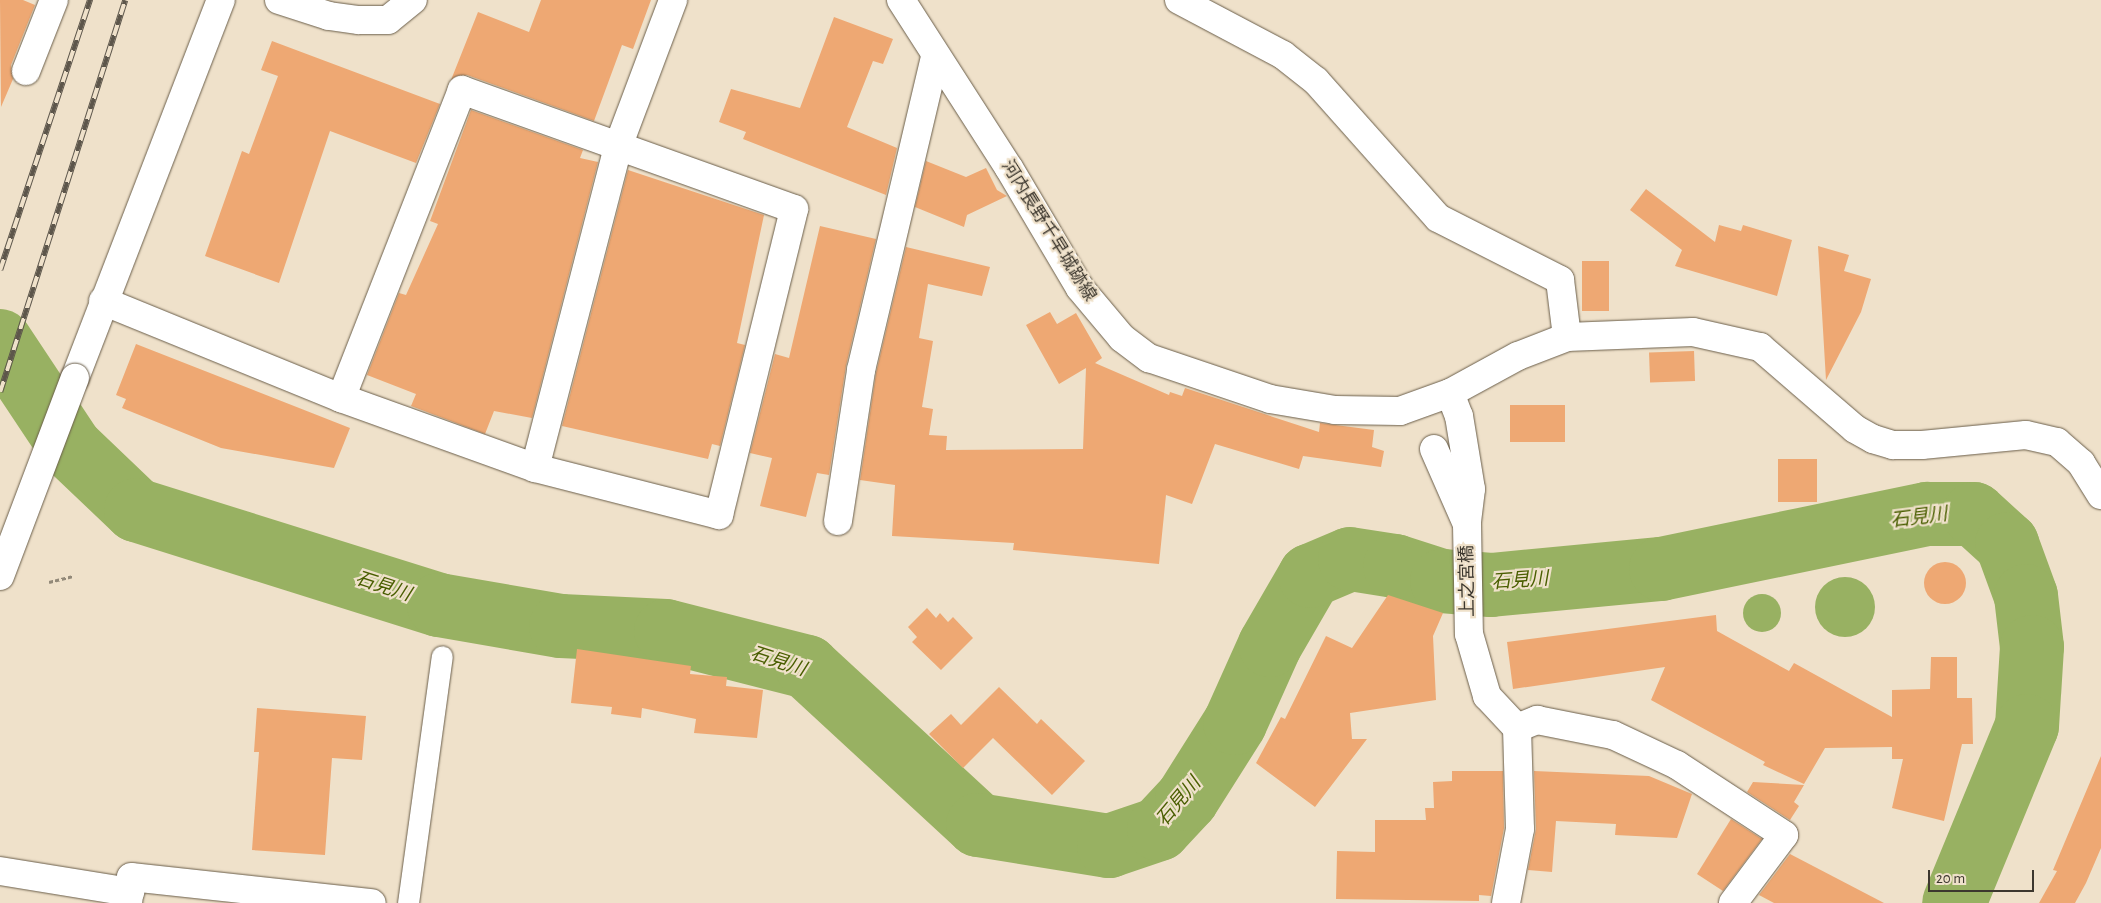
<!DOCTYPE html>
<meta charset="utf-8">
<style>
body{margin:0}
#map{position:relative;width:2101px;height:903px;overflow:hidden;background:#efe1ca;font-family:"Alegreya Sans","Noto Sans JP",sans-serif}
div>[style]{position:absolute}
.water>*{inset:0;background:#98b162}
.round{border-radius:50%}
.river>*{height:64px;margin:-32px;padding:0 32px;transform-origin:32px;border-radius:32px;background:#98b162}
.building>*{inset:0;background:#eea873;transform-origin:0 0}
.path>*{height:3px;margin-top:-1.5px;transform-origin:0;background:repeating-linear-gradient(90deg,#928979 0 4px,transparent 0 6.5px)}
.roads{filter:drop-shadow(0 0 1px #6a5e4a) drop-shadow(0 0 1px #6a5e4a)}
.service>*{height:21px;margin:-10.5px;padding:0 10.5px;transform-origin:10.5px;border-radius:10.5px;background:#fff}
.minor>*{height:28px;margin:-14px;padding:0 14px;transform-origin:14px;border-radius:14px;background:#fff}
.tertiary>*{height:28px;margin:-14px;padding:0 14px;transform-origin:14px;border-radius:14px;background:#fff}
.secondary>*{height:28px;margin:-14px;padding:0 14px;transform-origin:14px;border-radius:14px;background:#fff}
.rail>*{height:5.5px;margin-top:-2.75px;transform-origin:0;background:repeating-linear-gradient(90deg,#efe1ca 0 11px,#5d564b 0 22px);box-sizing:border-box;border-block:1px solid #5d564b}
.bridges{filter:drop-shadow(0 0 1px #6a5e4a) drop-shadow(0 0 1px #6a5e4a)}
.tertiary-bridge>*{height:28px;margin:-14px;padding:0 14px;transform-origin:14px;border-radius:14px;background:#fff}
span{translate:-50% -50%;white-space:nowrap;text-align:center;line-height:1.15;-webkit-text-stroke:4.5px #efe1ca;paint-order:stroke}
.street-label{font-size:18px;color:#3c372e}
.water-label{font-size:19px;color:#495e00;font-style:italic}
.scale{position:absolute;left:1928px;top:870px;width:106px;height:22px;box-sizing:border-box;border:2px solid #3c372e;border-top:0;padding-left:6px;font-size:15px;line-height:18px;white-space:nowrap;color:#3c372e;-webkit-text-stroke:4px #efe1ca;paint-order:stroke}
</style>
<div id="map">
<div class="water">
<div class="round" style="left:1815px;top:577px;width:60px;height:60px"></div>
<div class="round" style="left:1743px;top:594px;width:38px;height:38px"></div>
</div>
<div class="river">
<div style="left:0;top:341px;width:128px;rotate:56.4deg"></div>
<div style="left:71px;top:448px;width:90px;rotate:43.6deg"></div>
<div style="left:136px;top:510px;width:318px;rotate:17.4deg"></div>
<div style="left:439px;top:605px;width:124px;rotate:9.8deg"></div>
<div style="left:561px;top:626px;width:105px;rotate:2.7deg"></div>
<div style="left:666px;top:631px;width:146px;rotate:14.3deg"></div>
<div style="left:807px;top:667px;width:233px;rotate:42.7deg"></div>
<div style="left:978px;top:825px;width:133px;rotate:9.1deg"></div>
<div style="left:1109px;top:846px;width:53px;rotate:-18.8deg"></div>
<div style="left:1159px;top:829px;width:41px;rotate:-47deg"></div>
<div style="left:1187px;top:799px;width:90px;rotate:-57.7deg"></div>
<div style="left:1235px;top:723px;width:85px;rotate:-65.8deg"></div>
<div style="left:1270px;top:645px;width:80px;rotate:-59.9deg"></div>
<div style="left:1310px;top:576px;width:43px;rotate:-23deg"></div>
<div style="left:1350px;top:559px;width:46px;rotate:8.8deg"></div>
<div style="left:1395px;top:566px;width:49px;rotate:17.7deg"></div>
<div style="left:1442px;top:581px;width:49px;rotate:4.7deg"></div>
<div style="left:1491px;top:585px;width:171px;rotate:-5.4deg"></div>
<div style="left:1661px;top:569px;width:272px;rotate:-11.7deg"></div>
<div style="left:1927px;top:514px;width:47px"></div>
<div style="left:1974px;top:514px;width:45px;rotate:42.3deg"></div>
<div style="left:2007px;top:544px;width:55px;rotate:69.9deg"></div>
<div style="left:2026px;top:596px;width:51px;rotate:83.3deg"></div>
<div style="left:2032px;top:647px;width:79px;rotate:93.6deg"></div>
<div style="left:2027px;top:726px;width:191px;rotate:112.4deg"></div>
</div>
<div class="building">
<div style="clip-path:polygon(0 0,23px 0,35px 5px,11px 65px,13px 79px,1px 107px)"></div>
<div style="clip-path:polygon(541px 0,651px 0,633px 49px,622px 45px,594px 121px,467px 75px,451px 80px,478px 12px,529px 32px)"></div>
<div style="clip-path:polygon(834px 17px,893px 39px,883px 64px,873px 61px,847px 127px,897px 148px,886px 195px,743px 139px,746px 132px,719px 122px,731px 89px,800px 108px)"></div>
<div style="clip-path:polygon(272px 41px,440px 104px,416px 163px,330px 131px,279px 283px,205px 256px,242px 151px,249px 154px,278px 76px,261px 70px)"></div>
<div style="clip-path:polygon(471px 110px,583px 150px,580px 158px,598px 162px,532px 418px,494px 411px,485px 434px,411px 406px,416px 394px,367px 375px,399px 293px,406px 295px,438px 224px,430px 221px)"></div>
<div style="clip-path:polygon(926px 161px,966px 177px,986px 168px,997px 190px,1007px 196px,967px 215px,964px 227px,915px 207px)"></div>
<div style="clip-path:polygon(628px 170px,764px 215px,737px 343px,745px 345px,720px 446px,712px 444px,708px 459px,562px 426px)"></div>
<div style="clip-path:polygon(1646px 189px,1715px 242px,1719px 225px,1741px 231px,1743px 225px,1792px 240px,1777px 296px,1675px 266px,1682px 250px,1630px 210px)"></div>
<div style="clip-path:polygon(820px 226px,876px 239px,846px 366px,829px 475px,817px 473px,806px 517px,760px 506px,772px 458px,750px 453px,775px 354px,789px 358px)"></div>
<div style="clip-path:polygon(1818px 246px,1849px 255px,1844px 271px,1871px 279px,1861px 312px,1826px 380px)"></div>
<div style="clip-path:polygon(906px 247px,990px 267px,982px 296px,928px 284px,919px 338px,933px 341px,922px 407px,933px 409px,929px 435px,947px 436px,946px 450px,1083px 449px,1086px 368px,1059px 384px,1026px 325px,1050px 312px,1057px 324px,1076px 313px,1102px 358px,1095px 363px,1169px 395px,1170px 392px,1182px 396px,1185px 388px,1319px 432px,1320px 423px,1374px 430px,1372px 447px,1384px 451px,1381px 467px,1303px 456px,1299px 469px,1215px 444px,1192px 504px,1166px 495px,1159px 564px,1013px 550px,1014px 543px,892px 536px,895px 485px,860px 480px,876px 373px)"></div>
<div style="left:1582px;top:261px;width:27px;height:50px"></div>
<div style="clip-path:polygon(136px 344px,350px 428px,334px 468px,221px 448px,122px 408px,126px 399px,116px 395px)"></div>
<div style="left:1694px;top:351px;width:30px;height:45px;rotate:88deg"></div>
<div style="left:1510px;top:405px;width:55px;height:37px"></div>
<div style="left:1778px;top:459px;width:39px;height:43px"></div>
<div class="round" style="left:1924px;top:562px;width:42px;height:42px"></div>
<div style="clip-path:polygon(1388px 595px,1443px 613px,1433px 636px,1436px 700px,1350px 713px,1352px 739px,1367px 739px,1315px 807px,1256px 763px,1281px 717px,1285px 719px,1326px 636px,1352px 648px)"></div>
<div style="clip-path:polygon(927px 608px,936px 618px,940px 613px,948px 622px,953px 617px,973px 638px,941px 670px,912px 642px,917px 637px,908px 627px)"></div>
<div style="clip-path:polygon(1716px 615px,1717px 631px,1789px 671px,1794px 663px,1892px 717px,1892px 690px,1930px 689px,1931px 657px,1957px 657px,1957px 698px,1972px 698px,1973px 744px,1962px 744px,1944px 821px,1892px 808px,1903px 759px,1892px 759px,1892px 747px,1825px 748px,1804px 784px,1763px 765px,1765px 762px,1651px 700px,1665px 667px,1513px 689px,1507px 642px)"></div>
<div style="clip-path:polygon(577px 649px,691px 666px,690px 674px,727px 677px,726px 686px,763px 690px,757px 738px,694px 733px,696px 719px,642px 708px,641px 718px,611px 714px,612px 707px,571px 703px)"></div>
<div style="clip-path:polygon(999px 687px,1037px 724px,1041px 719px,1085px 761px,1052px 795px,993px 738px,963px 768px,929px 734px,951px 714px,961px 725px)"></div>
<div style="clip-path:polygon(257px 708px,366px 716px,362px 760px,332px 758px,325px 855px,252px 850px,259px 752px,254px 752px)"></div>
<div style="clip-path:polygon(2101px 756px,2101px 848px,2086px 883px,2075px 903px,2039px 903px,2057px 871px,2053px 870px)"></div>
<div style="clip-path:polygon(1452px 771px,1503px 771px,1504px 828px,1491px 896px,1479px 895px,1479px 901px,1336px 899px,1337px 851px,1375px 852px,1375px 820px,1426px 820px,1425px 808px,1434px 808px,1433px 782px,1452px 781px)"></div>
<div style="clip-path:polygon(1534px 771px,1649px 776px,1692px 794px,1677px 838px,1615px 835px,1616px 824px,1556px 821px,1552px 872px,1528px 870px,1536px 829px)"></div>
<div style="clip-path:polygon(1753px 782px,1804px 785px,1794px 802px,1799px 806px,1790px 820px,1747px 792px)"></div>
<div style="clip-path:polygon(1731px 819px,1762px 839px,1723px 891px,1697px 874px)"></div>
<div style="clip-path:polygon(1790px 854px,1884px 903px,1774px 903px,1759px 895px)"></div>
</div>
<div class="path">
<div style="left:49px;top:582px;width:25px;rotate:-14deg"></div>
</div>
<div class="roads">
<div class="service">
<div style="left:408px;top:903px;width:249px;rotate:-82.2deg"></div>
</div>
<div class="minor">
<div style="left:279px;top:0;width:52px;rotate:17.7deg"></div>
<div style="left:329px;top:16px;width:30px;rotate:8deg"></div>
<div style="left:359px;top:20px;width:29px"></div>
<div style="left:388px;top:20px;width:32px;rotate:-39deg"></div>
<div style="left:1179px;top:0;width:118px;rotate:27.9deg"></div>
<div style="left:1283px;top:55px;width:42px;rotate:38.2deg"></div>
<div style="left:1316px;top:81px;width:183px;rotate:48.3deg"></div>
<div style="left:1438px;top:218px;width:137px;rotate:26.9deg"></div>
<div style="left:1560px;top:280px;width:57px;rotate:83deg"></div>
<div style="left:26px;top:71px;width:76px;rotate:-68.5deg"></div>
<div style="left:103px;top:301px;width:257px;rotate:22.2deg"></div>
<div style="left:341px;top:398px;width:206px;rotate:19.8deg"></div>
<div style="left:535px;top:468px;width:190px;rotate:14.3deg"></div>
<div style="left:719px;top:515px;width:315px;rotate:-76.2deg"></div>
<div style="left:794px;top:209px;width:353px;rotate:-160.3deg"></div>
<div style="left:462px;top:90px;width:331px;rotate:111.4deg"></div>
<div style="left:1450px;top:393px;width:25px;rotate:69deg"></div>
<div style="left:1459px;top:416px;width:74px;rotate:80.7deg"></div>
<div style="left:1471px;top:489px;width:34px;rotate:97deg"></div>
<div style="left:1434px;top:449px;width:82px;rotate:66.3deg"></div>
<div style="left:1467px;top:524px;width:110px;rotate:89deg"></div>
<div style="left:1469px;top:634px;width:65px;rotate:73.8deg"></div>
<div style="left:1487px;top:696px;width:44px;rotate:46.8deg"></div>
<div style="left:1517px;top:728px;width:101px;rotate:88.3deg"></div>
<div style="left:1520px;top:829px;width:75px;rotate:100.7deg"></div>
<div style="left:535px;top:468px;width:335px;rotate:-75.5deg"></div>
<div style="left:619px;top:144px;width:154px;rotate:-69.4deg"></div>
<div style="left:838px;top:521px;width:153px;rotate:-81.3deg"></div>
<div style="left:861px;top:370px;width:323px;rotate:-76.7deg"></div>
<div style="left:1517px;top:728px;width:22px;rotate:-22deg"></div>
<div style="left:1537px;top:720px;width:77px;rotate:11.2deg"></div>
<div style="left:1613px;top:735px;width:71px;rotate:25.1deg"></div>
<div style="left:1677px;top:765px;width:128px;rotate:33.2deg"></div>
<div style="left:1784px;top:835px;width:85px;rotate:126.9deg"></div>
<div style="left:0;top:871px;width:132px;rotate:9.2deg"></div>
<div style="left:128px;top:903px;width:26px;rotate:-83deg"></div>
<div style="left:131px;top:877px;width:242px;rotate:6.2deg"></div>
</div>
<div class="tertiary">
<div style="left:75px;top:378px;width:405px;rotate:-68.9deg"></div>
</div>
<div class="secondary">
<div style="left:901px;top:0;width:200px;rotate:57.3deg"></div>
<div style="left:1009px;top:168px;width:139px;rotate:59.4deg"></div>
<div style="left:1080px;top:288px;width:65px;rotate:50deg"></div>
<div style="left:1122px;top:338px;width:34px;rotate:37deg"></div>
<div style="left:1149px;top:358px;width:128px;rotate:18.7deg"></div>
<div style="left:1270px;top:399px;width:66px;rotate:9.6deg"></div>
<div style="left:1335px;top:410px;width:65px;rotate:0.9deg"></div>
<div style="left:1400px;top:411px;width:53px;rotate:-19.8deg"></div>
<div style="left:1450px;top:393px;width:77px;rotate:-28.6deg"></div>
<div style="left:1518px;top:356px;width:53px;rotate:-21.2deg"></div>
<div style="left:1567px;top:337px;width:126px;rotate:-2.3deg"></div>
<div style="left:1693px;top:332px;width:69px;rotate:12.6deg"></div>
<div style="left:1760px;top:347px;width:125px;rotate:40.8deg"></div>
<div style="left:1855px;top:429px;width:21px;rotate:29deg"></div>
<div style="left:1873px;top:439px;width:21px;rotate:17deg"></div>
<div style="left:1893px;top:445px;width:29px"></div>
<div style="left:1922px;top:445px;width:104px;rotate:-5.5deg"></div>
<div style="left:2026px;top:435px;width:32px;rotate:13deg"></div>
<div style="left:2057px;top:442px;width:32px;rotate:41deg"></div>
<div style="left:2081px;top:463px;width:38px;rotate:58deg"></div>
</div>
</div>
<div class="rail">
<div style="left:0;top:270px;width:285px;rotate:-71.6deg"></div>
<div style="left:0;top:392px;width:411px;rotate:-72.3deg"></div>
</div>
<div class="bridges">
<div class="tertiary-bridge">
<div style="left:0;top:576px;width:212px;rotate:-69.3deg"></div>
</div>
</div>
<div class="street-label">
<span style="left:1048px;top:231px;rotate:58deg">河内長野千早城跡線</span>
<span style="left:1468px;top:581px;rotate:-91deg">上之宮橋</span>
</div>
<div class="water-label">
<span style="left:1919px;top:518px;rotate:-7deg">石見川</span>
<span style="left:1520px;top:581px;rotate:-4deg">石見川</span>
<span style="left:383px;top:587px;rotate:18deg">石見川</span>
<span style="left:778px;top:662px;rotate:18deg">石見川</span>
<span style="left:1179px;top:802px;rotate:-50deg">石見川</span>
</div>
<div class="scale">20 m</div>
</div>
